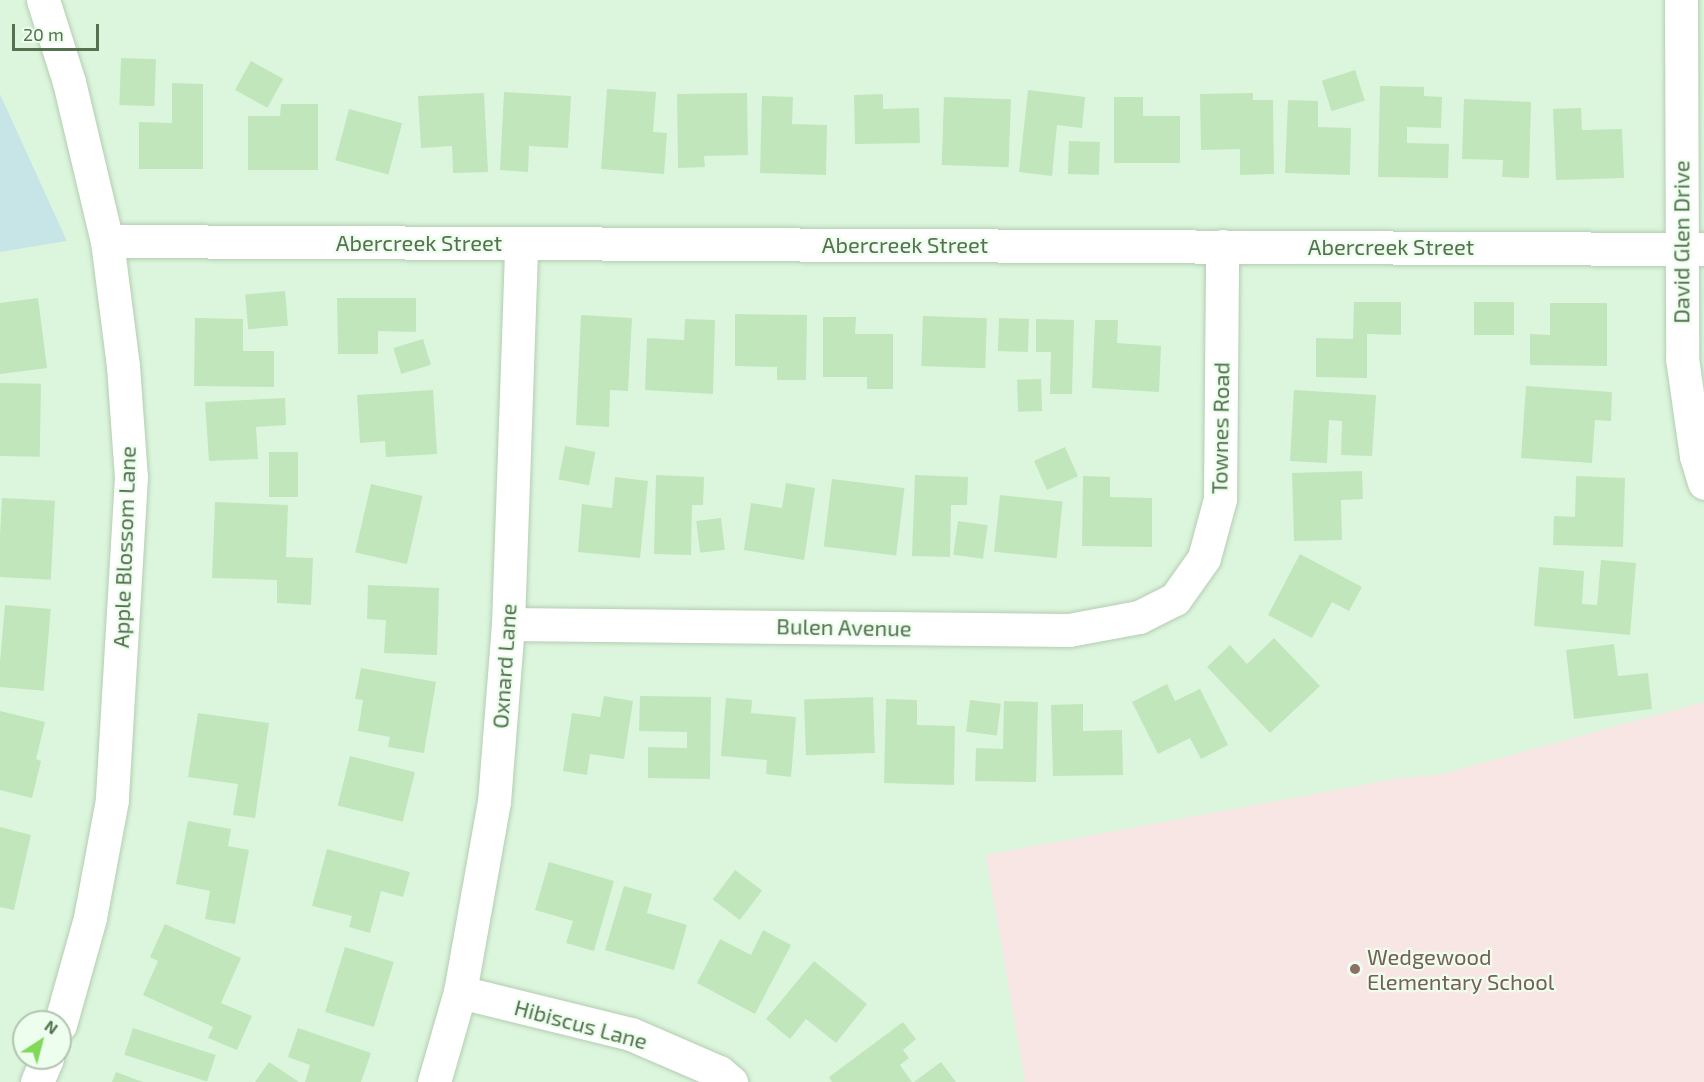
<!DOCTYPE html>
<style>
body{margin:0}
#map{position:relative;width:1704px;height:1082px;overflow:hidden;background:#e7fae9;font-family:"Exo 2",sans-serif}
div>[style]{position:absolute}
.residential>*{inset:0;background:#dcf6dd}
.education>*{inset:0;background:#f7e6e4}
.green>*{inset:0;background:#c7e5e7}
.building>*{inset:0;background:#c1e6bb;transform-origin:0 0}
.roads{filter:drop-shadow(0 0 2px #b4cdb1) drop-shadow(0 0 2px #b4cdb1)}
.minor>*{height:33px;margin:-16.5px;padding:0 16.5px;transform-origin:16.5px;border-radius:16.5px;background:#fff}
.dots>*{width:16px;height:16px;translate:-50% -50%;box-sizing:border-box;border:3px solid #edfdee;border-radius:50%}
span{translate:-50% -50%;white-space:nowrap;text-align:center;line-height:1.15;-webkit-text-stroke:4.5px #edfdee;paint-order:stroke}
.street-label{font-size:22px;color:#54724e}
.education-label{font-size:22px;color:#785e54}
.left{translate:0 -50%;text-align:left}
.north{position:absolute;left:12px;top:1010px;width:60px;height:60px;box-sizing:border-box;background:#edfdee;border:2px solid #b0c5ae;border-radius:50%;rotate:36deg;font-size:16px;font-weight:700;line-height:24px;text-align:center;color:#54724e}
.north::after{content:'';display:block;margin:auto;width:21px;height:27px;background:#81d859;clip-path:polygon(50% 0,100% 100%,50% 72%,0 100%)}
.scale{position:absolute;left:12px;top:24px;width:87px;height:27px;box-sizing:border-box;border:3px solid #54724e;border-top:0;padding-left:8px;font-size:18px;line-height:21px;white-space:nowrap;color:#54724e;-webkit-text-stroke:4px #edfdee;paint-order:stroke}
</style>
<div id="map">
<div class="residential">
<div style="clip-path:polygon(evenodd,0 0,1704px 0,1704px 702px,1442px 774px,1400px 778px,986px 855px,1025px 1082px,0 1082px,0 252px,67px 241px,0 94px,0 0,24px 1022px,60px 1022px,60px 1058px,24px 1058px,24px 1022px)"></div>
</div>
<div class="education">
<div style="clip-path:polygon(1704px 702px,1704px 1082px,1025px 1082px,986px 855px,1400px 778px,1442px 774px)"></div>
</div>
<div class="green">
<div style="clip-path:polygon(0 94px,67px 241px,0 252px)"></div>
</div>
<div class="building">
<div style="left:121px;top:58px;width:35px;height:47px;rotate:2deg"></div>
<div style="left:251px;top:61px;width:37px;height:33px;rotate:29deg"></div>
<div style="left:1355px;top:70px;width:32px;height:35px;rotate:72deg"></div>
<div style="clip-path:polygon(172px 83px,203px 84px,203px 169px,139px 169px,139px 122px,172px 123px)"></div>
<div style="clip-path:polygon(1380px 86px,1424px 87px,1424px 96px,1442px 97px,1441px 128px,1407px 127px,1407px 143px,1449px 144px,1448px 178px,1378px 177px)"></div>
<div style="clip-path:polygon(607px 89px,656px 92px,653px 132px,667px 133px,664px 174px,601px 169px)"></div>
<div style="clip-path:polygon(1028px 90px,1085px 97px,1082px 128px,1057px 125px,1052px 176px,1019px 172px)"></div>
<div style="clip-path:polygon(504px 92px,571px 96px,568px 148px,529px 146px,528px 172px,500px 170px)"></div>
<div style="clip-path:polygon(484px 93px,488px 172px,453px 173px,452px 146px,421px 148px,418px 96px)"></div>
<div style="clip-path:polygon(747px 93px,748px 155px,704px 156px,705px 167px,678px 168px,677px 94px)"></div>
<div style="clip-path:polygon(1253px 93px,1253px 100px,1273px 100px,1274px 174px,1240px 175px,1240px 149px,1201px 150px,1200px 94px)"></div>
<div style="clip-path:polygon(883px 94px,883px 109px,919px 108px,920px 143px,855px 144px,854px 95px)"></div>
<div style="clip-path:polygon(762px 96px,793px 97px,792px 124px,827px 125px,826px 175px,760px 173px)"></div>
<div style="left:944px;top:97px;width:67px;height:68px;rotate:2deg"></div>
<div style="clip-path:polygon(1114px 97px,1143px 97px,1143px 116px,1180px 116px,1180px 163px,1114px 163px)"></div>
<div style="clip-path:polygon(1464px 99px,1531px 102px,1529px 178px,1502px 177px,1503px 160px,1462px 159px)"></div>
<div style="clip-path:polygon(1288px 100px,1318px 101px,1318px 127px,1351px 128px,1350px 175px,1285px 173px)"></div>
<div style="clip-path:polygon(281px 104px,318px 104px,318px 170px,248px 170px,248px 116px,280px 116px)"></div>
<div style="clip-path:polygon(1581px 108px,1582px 130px,1622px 129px,1624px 178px,1556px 180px,1553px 109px)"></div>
<div style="left:349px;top:109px;width:55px;height:53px;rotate:15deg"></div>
<div style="left:1069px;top:141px;width:31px;height:33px;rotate:2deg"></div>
<div style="left:285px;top:291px;width:35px;height:40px;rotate:85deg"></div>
<div style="clip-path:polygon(38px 298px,47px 368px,0 374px,0 303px)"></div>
<div style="clip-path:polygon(337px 298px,416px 298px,416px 332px,378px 331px,378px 354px,338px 354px)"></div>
<div style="clip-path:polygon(1354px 302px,1401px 302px,1401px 335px,1367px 334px,1367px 378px,1316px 377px,1316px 338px,1353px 339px)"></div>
<div style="left:1474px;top:302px;width:40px;height:33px"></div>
<div style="clip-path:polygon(1550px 303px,1607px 303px,1607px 366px,1530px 365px,1530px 334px,1550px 335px)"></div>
<div style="clip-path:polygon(735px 314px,807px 315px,806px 380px,777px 380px,777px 367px,735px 366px)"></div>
<div style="clip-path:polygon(581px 315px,632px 318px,628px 391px,610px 390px,609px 427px,576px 425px)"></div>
<div style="left:923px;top:316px;width:64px;height:50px;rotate:2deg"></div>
<div style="clip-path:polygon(823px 317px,856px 317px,855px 334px,893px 334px,893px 389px,867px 389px,867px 377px,823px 377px)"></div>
<div style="clip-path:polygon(195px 318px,243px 319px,243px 351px,274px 351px,274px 387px,194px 386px)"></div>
<div style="left:999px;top:318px;width:30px;height:33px;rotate:2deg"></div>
<div style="clip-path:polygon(685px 319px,715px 320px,713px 394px,645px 390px,647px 338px,684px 340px)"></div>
<div style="clip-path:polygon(1036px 319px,1074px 320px,1072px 394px,1050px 394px,1051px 352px,1036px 352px)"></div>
<div style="clip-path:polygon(1095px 320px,1118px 320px,1117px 343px,1161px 346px,1159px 392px,1092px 388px)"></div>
<div style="left:423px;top:339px;width:27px;height:31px;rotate:73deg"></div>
<div style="left:1041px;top:379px;width:32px;height:24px;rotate:88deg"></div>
<div style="left:0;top:383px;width:41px;height:73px;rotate:1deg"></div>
<div style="clip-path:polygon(1526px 386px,1612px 392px,1611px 421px,1595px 420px,1592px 463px,1521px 458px)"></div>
<div style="clip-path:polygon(433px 390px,437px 454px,386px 457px,385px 441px,360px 443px,357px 395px)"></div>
<div style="clip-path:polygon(1294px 390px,1376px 395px,1372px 456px,1341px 455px,1342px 421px,1329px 420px,1327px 463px,1290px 461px)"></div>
<div style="clip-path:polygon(285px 398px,286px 425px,256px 427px,258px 459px,209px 461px,205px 402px)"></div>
<div style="left:565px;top:446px;width:31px;height:34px;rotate:11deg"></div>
<div style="left:1065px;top:447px;width:32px;height:34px;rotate:66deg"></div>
<div style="left:269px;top:452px;width:29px;height:45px"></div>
<div style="clip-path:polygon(1362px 471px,1363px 499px,1341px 500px,1342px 540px,1294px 541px,1292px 473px)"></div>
<div style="clip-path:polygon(656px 475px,704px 477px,703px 505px,692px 505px,691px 555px,654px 554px)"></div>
<div style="clip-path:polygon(915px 475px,968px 477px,967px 505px,951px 505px,950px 557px,912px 556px)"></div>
<div style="clip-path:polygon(1083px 476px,1110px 477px,1110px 497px,1152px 498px,1152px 547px,1082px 546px)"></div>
<div style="clip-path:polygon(1576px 476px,1625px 478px,1623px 547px,1553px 545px,1554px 516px,1575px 517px)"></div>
<div style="clip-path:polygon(615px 477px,648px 481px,640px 558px,578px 552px,582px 504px,612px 508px)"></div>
<div style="left:832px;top:479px;width:73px;height:68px;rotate:7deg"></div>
<div style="clip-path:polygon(786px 483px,815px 488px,804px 560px,744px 550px,751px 503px,782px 508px)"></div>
<div style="left:371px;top:484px;width:53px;height:70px;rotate:13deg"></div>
<div style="left:1000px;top:495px;width:63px;height:57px;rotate:6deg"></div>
<div style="left:2px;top:498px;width:53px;height:79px;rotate:3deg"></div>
<div style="clip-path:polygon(215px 502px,288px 505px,286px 557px,313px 558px,311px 605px,277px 603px,277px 580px,212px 578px)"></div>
<div style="left:721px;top:518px;width:32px;height:25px;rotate:83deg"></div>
<div style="left:958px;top:521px;width:30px;height:34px;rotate:8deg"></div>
<div style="clip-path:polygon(1300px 554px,1362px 587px,1349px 611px,1332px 602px,1312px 638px,1268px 615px)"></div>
<div style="clip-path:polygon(1601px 560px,1636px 563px,1630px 635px,1534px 626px,1539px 567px,1584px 571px,1582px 604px,1597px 605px)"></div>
<div style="clip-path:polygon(368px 585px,439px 588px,437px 655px,384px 653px,386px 620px,367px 619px)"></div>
<div style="left:5px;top:605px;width:46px;height:82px;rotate:5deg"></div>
<div style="clip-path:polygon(1274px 638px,1320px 686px,1270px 733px,1207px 667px,1230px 645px,1247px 664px)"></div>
<div style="clip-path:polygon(1614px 644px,1618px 676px,1648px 673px,1652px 709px,1574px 719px,1566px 650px)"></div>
<div style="clip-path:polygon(361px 668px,436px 682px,424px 753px,388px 747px,390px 737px,358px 731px,363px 700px,355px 699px)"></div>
<div style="clip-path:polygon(1167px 684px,1175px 701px,1200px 689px,1228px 745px,1201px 759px,1190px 738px,1158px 754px,1132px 702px)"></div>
<div style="clip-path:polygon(604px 696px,633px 701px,624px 759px,590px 754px,587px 775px,563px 771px,572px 713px,600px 717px)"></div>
<div style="clip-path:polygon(640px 696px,711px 697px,710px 779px,648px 778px,648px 747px,687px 748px,687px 732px,639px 731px)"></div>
<div style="left:873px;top:697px;width:56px;height:69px;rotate:88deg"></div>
<div style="clip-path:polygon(726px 698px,752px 700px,751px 713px,796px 717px,791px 777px,766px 774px,767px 760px,721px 756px)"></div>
<div style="clip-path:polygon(886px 699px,917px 700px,917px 725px,955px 726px,954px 785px,884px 783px)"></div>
<div style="left:970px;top:700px;width:31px;height:32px;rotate:7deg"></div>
<div style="clip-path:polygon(1004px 701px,1038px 702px,1036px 782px,975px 781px,976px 748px,1003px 749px)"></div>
<div style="clip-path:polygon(1083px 704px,1083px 731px,1122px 730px,1123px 775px,1053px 776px,1051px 705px)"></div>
<div style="clip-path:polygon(0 711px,45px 722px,36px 759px,41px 761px,32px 798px,0 790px)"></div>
<div style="clip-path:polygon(198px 713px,269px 723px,255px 818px,233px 815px,238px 784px,188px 777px)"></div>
<div style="left:350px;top:756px;width:67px;height:51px;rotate:14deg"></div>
<div style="clip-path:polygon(188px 821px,231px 829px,228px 846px,249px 850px,235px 924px,205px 919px,210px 891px,176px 884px)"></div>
<div style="clip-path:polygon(0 827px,31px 835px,14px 910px,0 907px)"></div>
<div style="clip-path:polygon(327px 849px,410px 872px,403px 897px,381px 891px,370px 933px,349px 927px,352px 916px,312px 906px)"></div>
<div style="clip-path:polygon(549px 862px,614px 881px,594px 951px,566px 943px,573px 921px,535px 910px)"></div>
<div style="left:735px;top:870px;width:34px;height:37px;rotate:37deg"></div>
<div style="clip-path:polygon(624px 886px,652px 894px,647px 913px,687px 925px,674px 970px,605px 950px)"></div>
<div style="clip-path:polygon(165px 924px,241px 958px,221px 1003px,252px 1016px,237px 1050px,208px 1038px,213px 1027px,143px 995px,158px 961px,150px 957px)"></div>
<div style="clip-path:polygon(763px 930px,791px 945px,755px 1014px,697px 983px,720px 939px,751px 955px)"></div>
<div style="left:345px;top:947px;width:51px;height:68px;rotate:17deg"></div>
<div style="clip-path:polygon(814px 961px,867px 1004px,836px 1043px,806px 1019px,790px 1039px,766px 1019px)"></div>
<div style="clip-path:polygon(903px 1022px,916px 1039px,903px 1050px,909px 1058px,900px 1065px,912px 1082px,832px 1082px,829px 1077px)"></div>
<div style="left:133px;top:1028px;width:87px;height:28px;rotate:18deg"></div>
<div style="clip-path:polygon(298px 1028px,371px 1053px,361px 1082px,305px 1082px,310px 1065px,288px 1057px)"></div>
<div style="clip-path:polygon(269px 1062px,299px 1082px,255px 1082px)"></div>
<div style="clip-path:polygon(941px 1062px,956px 1082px,914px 1082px)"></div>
<div style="clip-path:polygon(116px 1072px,143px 1082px,112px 1082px)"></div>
</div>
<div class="roads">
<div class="minor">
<div style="left:43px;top:0;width:86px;rotate:72.4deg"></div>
<div style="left:69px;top:82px;width:163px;rotate:76.6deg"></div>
<div style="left:107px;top:241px;width:126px;rotate:82.7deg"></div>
<div style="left:123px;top:366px;width:111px;rotate:85.9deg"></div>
<div style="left:131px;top:477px;width:324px;rotate:93.4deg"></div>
<div style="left:112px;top:800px;width:120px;rotate:100.6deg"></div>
<div style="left:90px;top:918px;width:111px;rotate:105.7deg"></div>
<div style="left:1681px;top:0;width:358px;rotate:89.8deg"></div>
<div style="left:1682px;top:358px;width:99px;rotate:81.9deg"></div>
<div style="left:1696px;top:456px;width:28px;rotate:73deg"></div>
<div style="left:107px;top:241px;width:1597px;rotate:0.29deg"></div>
<div style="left:508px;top:624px;width:561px;rotate:0.61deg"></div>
<div style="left:1069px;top:630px;width:71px;rotate:-10.5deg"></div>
<div style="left:1139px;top:617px;width:40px;rotate:-26.6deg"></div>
<div style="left:1175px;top:599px;width:50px;rotate:-54.7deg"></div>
<div style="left:1204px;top:558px;width:61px;rotate:-74.8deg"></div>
<div style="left:1220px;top:499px;width:253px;rotate:-89.5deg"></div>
<div style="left:460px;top:992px;width:176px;rotate:13.8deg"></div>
<div style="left:631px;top:1034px;width:96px;rotate:23.4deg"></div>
<div style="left:719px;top:1072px;width:16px;rotate:40deg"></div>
<div style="left:37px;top:1082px;width:26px;rotate:-67deg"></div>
<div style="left:434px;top:1082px;width:94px;rotate:-73.9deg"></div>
<div style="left:460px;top:992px;width:193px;rotate:-79.9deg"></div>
<div style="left:494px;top:802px;width:179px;rotate:-85.5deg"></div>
<div style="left:508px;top:624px;width:380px;rotate:-88deg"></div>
</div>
</div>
<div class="dots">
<div style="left:1355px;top:969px;background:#8d6e63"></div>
</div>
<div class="street-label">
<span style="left:1681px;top:242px;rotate:-90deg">David Glen Drive</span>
<span style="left:419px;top:243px">Abercreek Street</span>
<span style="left:905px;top:245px">Abercreek Street</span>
<span style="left:1391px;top:247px">Abercreek Street</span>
<span style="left:1220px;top:428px;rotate:-89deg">Townes Road</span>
<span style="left:124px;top:547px;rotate:-88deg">Apple Blossom Lane</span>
<span style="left:844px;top:627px;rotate:1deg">Bulen Avenue</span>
<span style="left:504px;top:666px;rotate:-86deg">Oxnard Lane</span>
<span style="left:581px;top:1024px;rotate:15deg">Hibiscus Lane</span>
</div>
<div class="education-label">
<span class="left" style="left:1367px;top:969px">Wedgewood<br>Elementary School</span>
</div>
<div class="north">N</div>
<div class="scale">20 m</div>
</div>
